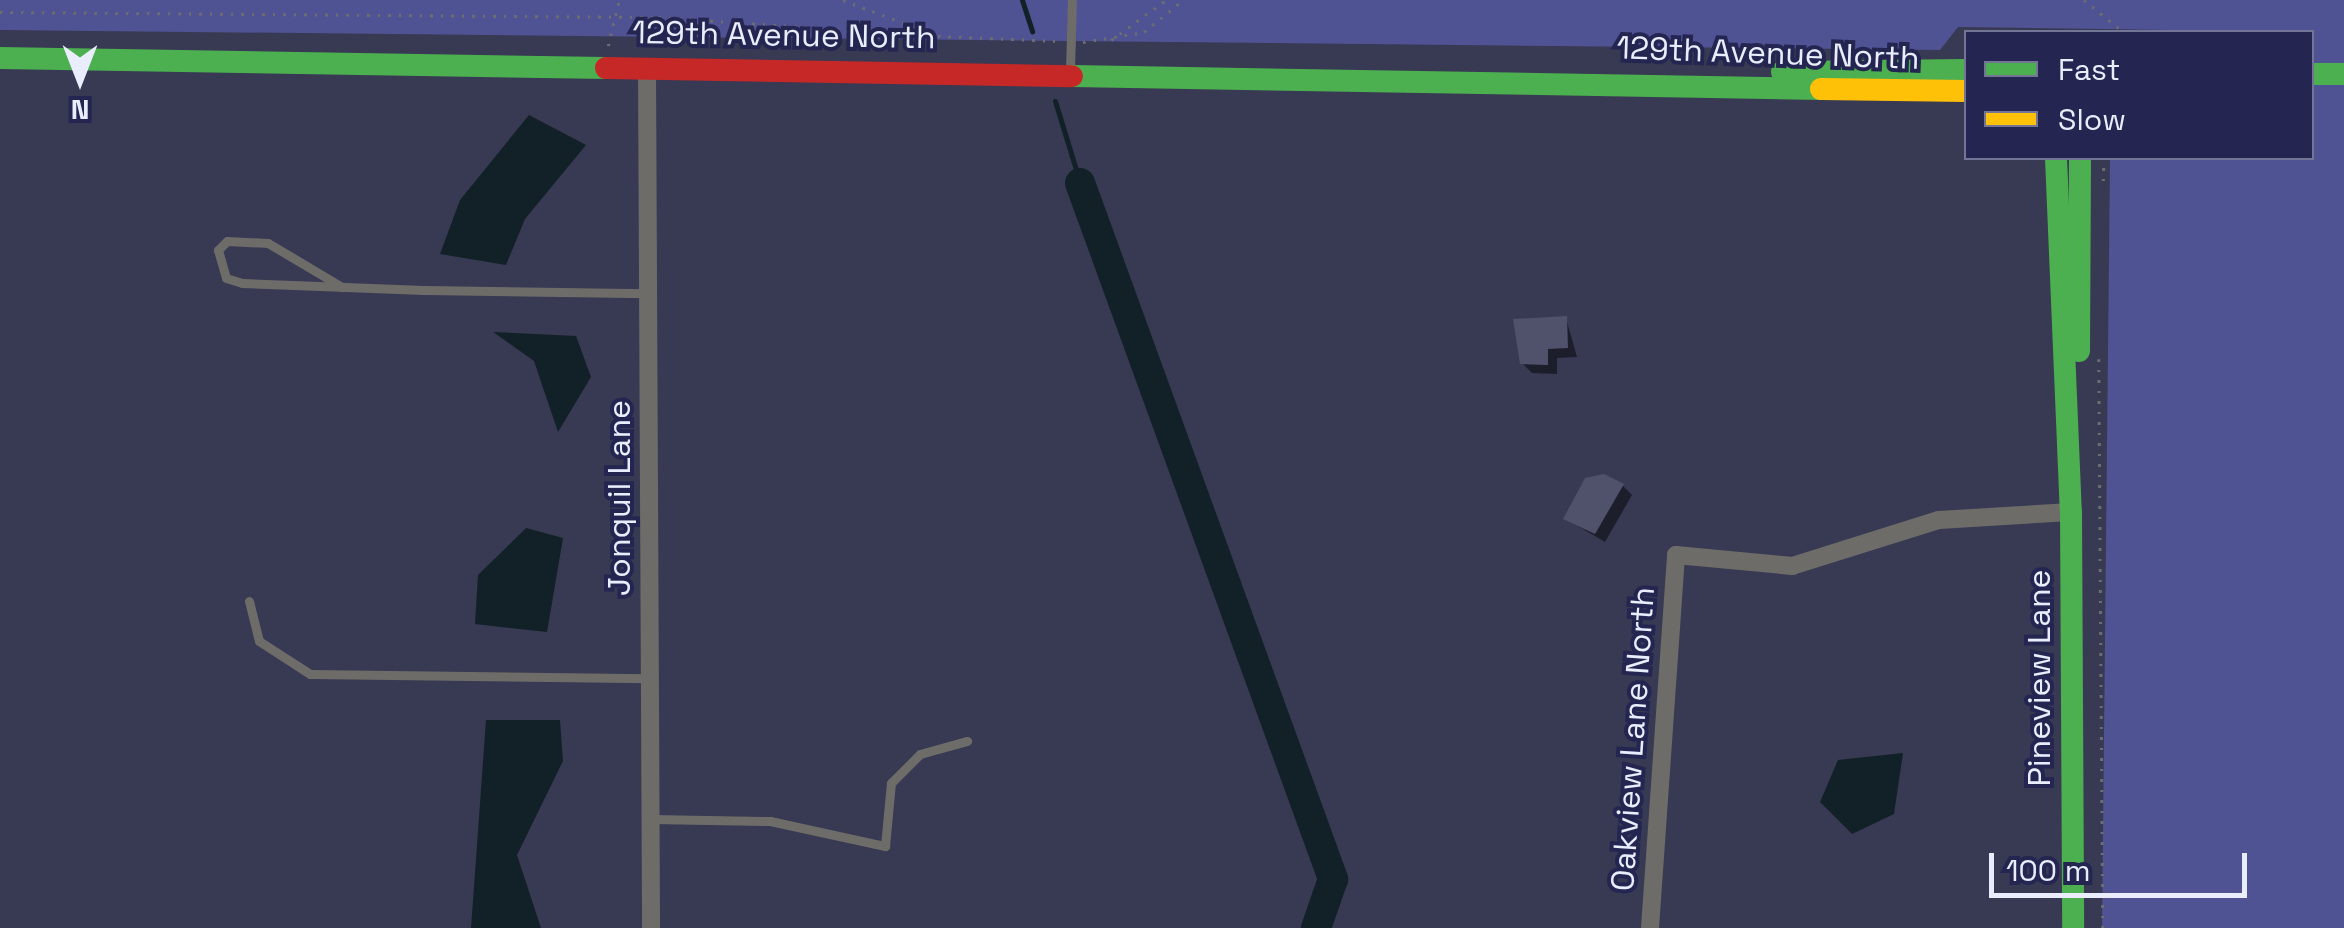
<!DOCTYPE html>
<style>
body{margin:0}
#map{position:relative;width:2344px;height:928px;overflow:hidden;background:#383952;font-family:"Space Grotesk",sans-serif}
div>[style]{position:absolute}
.green>*{inset:0;background:#4f5293}
.water>*{inset:0;background:#122128}
.shadow>*{inset:0;background:#0007}
.stream>*{height:5px;margin:-2.5px;padding:0 2.5px;transform-origin:2.5px;border-radius:2.5px;background:#122128}
.river>*{height:30px;margin:-15px;padding:0 15px;transform-origin:15px;border-radius:15px;background:#122128}
.building>*{inset:0;background:#50526b}
.path>*{height:2.5px;margin-top:-1.25px;transform-origin:0;background:repeating-linear-gradient(90deg,#6d6d71 0 2.5px,transparent 0 10.5px)}
.lane>*{height:9px;margin:-4.5px;padding:0 4.5px;transform-origin:4.5px;border-radius:4.5px;background:#6d6c69}
.street>*{height:18px;margin:-9px;padding:0 9px;transform-origin:9px;border-radius:9px;background:#6d6c69}
.fast>*{height:22px;margin:-11px;padding:0 11px;transform-origin:11px;border-radius:11px;background:#4caf50}
.slow>*{height:22px;margin:-11px;padding:0 11px;transform-origin:11px;border-radius:11px;background:#ffc107}
.jam>*{height:22px;margin:-11px;padding:0 11px;transform-origin:11px;border-radius:11px;background:#c62828}
span{translate:-50% -50%;white-space:nowrap;text-align:center;line-height:1.15;-webkit-text-stroke:8px #242550;paint-order:stroke}
.street-label{font-size:32px;color:#eaedfe}
.legend{position:absolute;left:1964px;top:30px;width:350px;height:130px;box-sizing:border-box;background:#242550;border:2px solid #737596;margin:0;padding:12px 18px;list-style:none;font-size:30px;color:#eaedfe}
.legend li{display:flex;align-items:center;gap:20px;height:50px}
.legend b{width:50px;border:2px solid #737596}
.north{position:absolute;left:30px;top:30px;width:100px;height:100px;-webkit-text-stroke:8px #242550;paint-order:stroke;rotate:180deg;font-size:28px;font-weight:700;line-height:40px;text-align:center;color:#eaedfe}
.north::after{content:'';display:block;margin:auto;width:35px;height:45px;background:#eaedfe;clip-path:polygon(50% 0,100% 100%,50% 72%,0 100%)}
.scale{position:absolute;left:1989px;top:853px;width:258px;height:45px;box-sizing:border-box;border:5px solid #eaedfe;border-top:0;padding-left:12px;font-size:30px;line-height:35px;white-space:nowrap;color:#eaedfe;-webkit-text-stroke:8px #242550;paint-order:stroke}
</style>
<div id="map">
<div class="green">
<div style="clip-path:polygon(0 0,2344px 0,2344px 928px,2102px 928px,2110px 158px,2312px 158px,2312px 32px,1958px 27px,1940px 50px,0 30px)"></div>
</div>
<div class="water">
<div style="clip-path:polygon(529px 115px,586px 145px,525px 219px,506px 265px,440px 254px,460px 200px)"></div>
<div style="clip-path:polygon(493px 332px,576px 336px,591px 377px,558px 432px,534px 361px)"></div>
<div style="clip-path:polygon(526px 528px,563px 538px,547px 632px,475px 624px,478px 575px)"></div>
<div style="clip-path:polygon(486px 720px,560px 720px,563px 761px,517px 855px,541px 928px,471px 928px)"></div>
<div style="clip-path:polygon(1903px 753px,1894px 814px,1852px 834px,1820px 802px,1838px 760px)"></div>
</div>
<div class="shadow">
<div style="clip-path:polygon(1566px 318px,1577px 357px,1557px 358px,1557px 374px,1532px 373px,1522px 363px)"></div>
<div style="clip-path:polygon(1623px 486px,1632px 495px,1605px 542px,1566px 519px)"></div>
</div>
<div class="stream">
<div style="left:1022px;top:0;width:33px;rotate:72deg"></div>
<div style="left:1055px;top:101px;width:86px;rotate:73deg"></div>
</div>
<div class="river">
<div style="left:1080px;top:183px;width:741px;rotate:70.02deg"></div>
<div style="left:1333px;top:879px;width:52px;rotate:109.1deg"></div>
</div>
<div class="building">
<div style="clip-path:polygon(1567px 316px,1568px 348px,1548px 349px,1548px 365px,1520px 364px,1513px 319px)"></div>
<div style="clip-path:polygon(1604px 474px,1624px 484px,1595px 534px,1563px 519px,1585px 478px)"></div>
</div>
<div class="path">
<div style="left:843px;top:0;width:102px;rotate:20.8deg"></div>
<div style="left:938px;top:36px;width:117px;rotate:2.4deg"></div>
<div style="left:2084px;top:0;width:51px;rotate:38.7deg"></div>
<div style="left:0;top:12px;width:658px;rotate:0.44deg"></div>
<div style="left:658px;top:17px;width:281px;rotate:3.9deg"></div>
<div style="left:1111px;top:40px;width:68px;rotate:-36deg"></div>
<div style="left:1083px;top:42px;width:62px;rotate:-9.3deg"></div>
<div style="left:1144px;top:32px;width:50px;rotate:-39.4deg"></div>
<div style="left:608px;top:46px;width:47px;rotate:-76.6deg"></div>
<div style="left:2103px;top:181px;width:23px;rotate:-88deg"></div>
<div style="left:2099px;top:359px;width:569px;rotate:89.6deg"></div>
</div>
<div class="lane">
<div style="left:1070px;top:70px;width:70px;rotate:-88.4deg"></div>
<div style="left:342px;top:287px;width:86px;rotate:-149.3deg"></div>
<div style="left:268px;top:243px;width:41px;rotate:-177.2deg"></div>
<div style="left:227px;top:241px;width:13px;rotate:135deg"></div>
<div style="left:218px;top:250px;width:29px;rotate:74deg"></div>
<div style="left:226px;top:278px;width:17px;rotate:17deg"></div>
<div style="left:242px;top:283px;width:182px;rotate:2.2deg"></div>
<div style="left:424px;top:290px;width:224px;rotate:0.8deg"></div>
<div style="left:249px;top:601px;width:41px;rotate:76deg"></div>
<div style="left:259px;top:641px;width:61px;rotate:32.9deg"></div>
<div style="left:310px;top:674px;width:340px;rotate:0.7deg"></div>
<div style="left:651px;top:819px;width:119px;rotate:1deg"></div>
<div style="left:770px;top:821px;width:118px;rotate:12.3deg"></div>
<div style="left:885px;top:846px;width:63px;rotate:-84.6deg"></div>
<div style="left:891px;top:783px;width:41px;rotate:-45deg"></div>
<div style="left:920px;top:754px;width:49px;rotate:-15.5deg"></div>
</div>
<div class="street">
<div style="left:647px;top:67px;width:861px;rotate:89.73deg"></div>
<div style="left:1650px;top:928px;width:374px;rotate:-86deg"></div>
<div style="left:1676px;top:555px;width:117px;rotate:5.4deg"></div>
<div style="left:1792px;top:566px;width:154px;rotate:-17.4deg"></div>
<div style="left:1939px;top:520px;width:132px;rotate:-3.5deg"></div>
</div>
<div class="fast">
<div style="left:0;top:58px;width:606px;rotate:0.95deg"></div>
<div style="left:1782px;top:72px;width:184px;rotate:-0.6deg"></div>
<div style="left:2312px;top:74px;width:32px"></div>
<div style="left:1072px;top:76px;width:749px;rotate:0.99deg"></div>
<div style="left:2056px;top:158px;width:354px;rotate:87.6deg"></div>
<div style="left:2071px;top:512px;width:416px;rotate:89.7deg"></div>
<div style="left:2079px;top:351px;width:193px;rotate:-89.7deg"></div>
</div>
<div class="slow">
<div style="left:1821px;top:89px;width:145px;rotate:0.8deg"></div>
</div>
<div class="jam">
<div style="left:606px;top:68px;width:466px;rotate:1deg"></div>
</div>
<div class="street-label">
<span style="left:784px;top:35px;rotate:1deg">129th Avenue North</span>
<span style="left:1768px;top:53px;rotate:2deg">129th Avenue North</span>
<span style="left:619px;top:498px;rotate:-90deg">Jonquil Lane</span>
<span style="left:2039px;top:678px;rotate:-90deg">Pineview Lane</span>
<span style="left:1633px;top:739px;rotate:-86deg">Oakview Lane North</span>
</div>
<ul class="legend">
<li><b style="height:12px;background:#4caf50"></b>Fast</li>
<li><b style="height:12px;background:#ffc107"></b>Slow</li>
</ul>
<div class="north">N</div>
<div class="scale">100 m</div>
</div>
